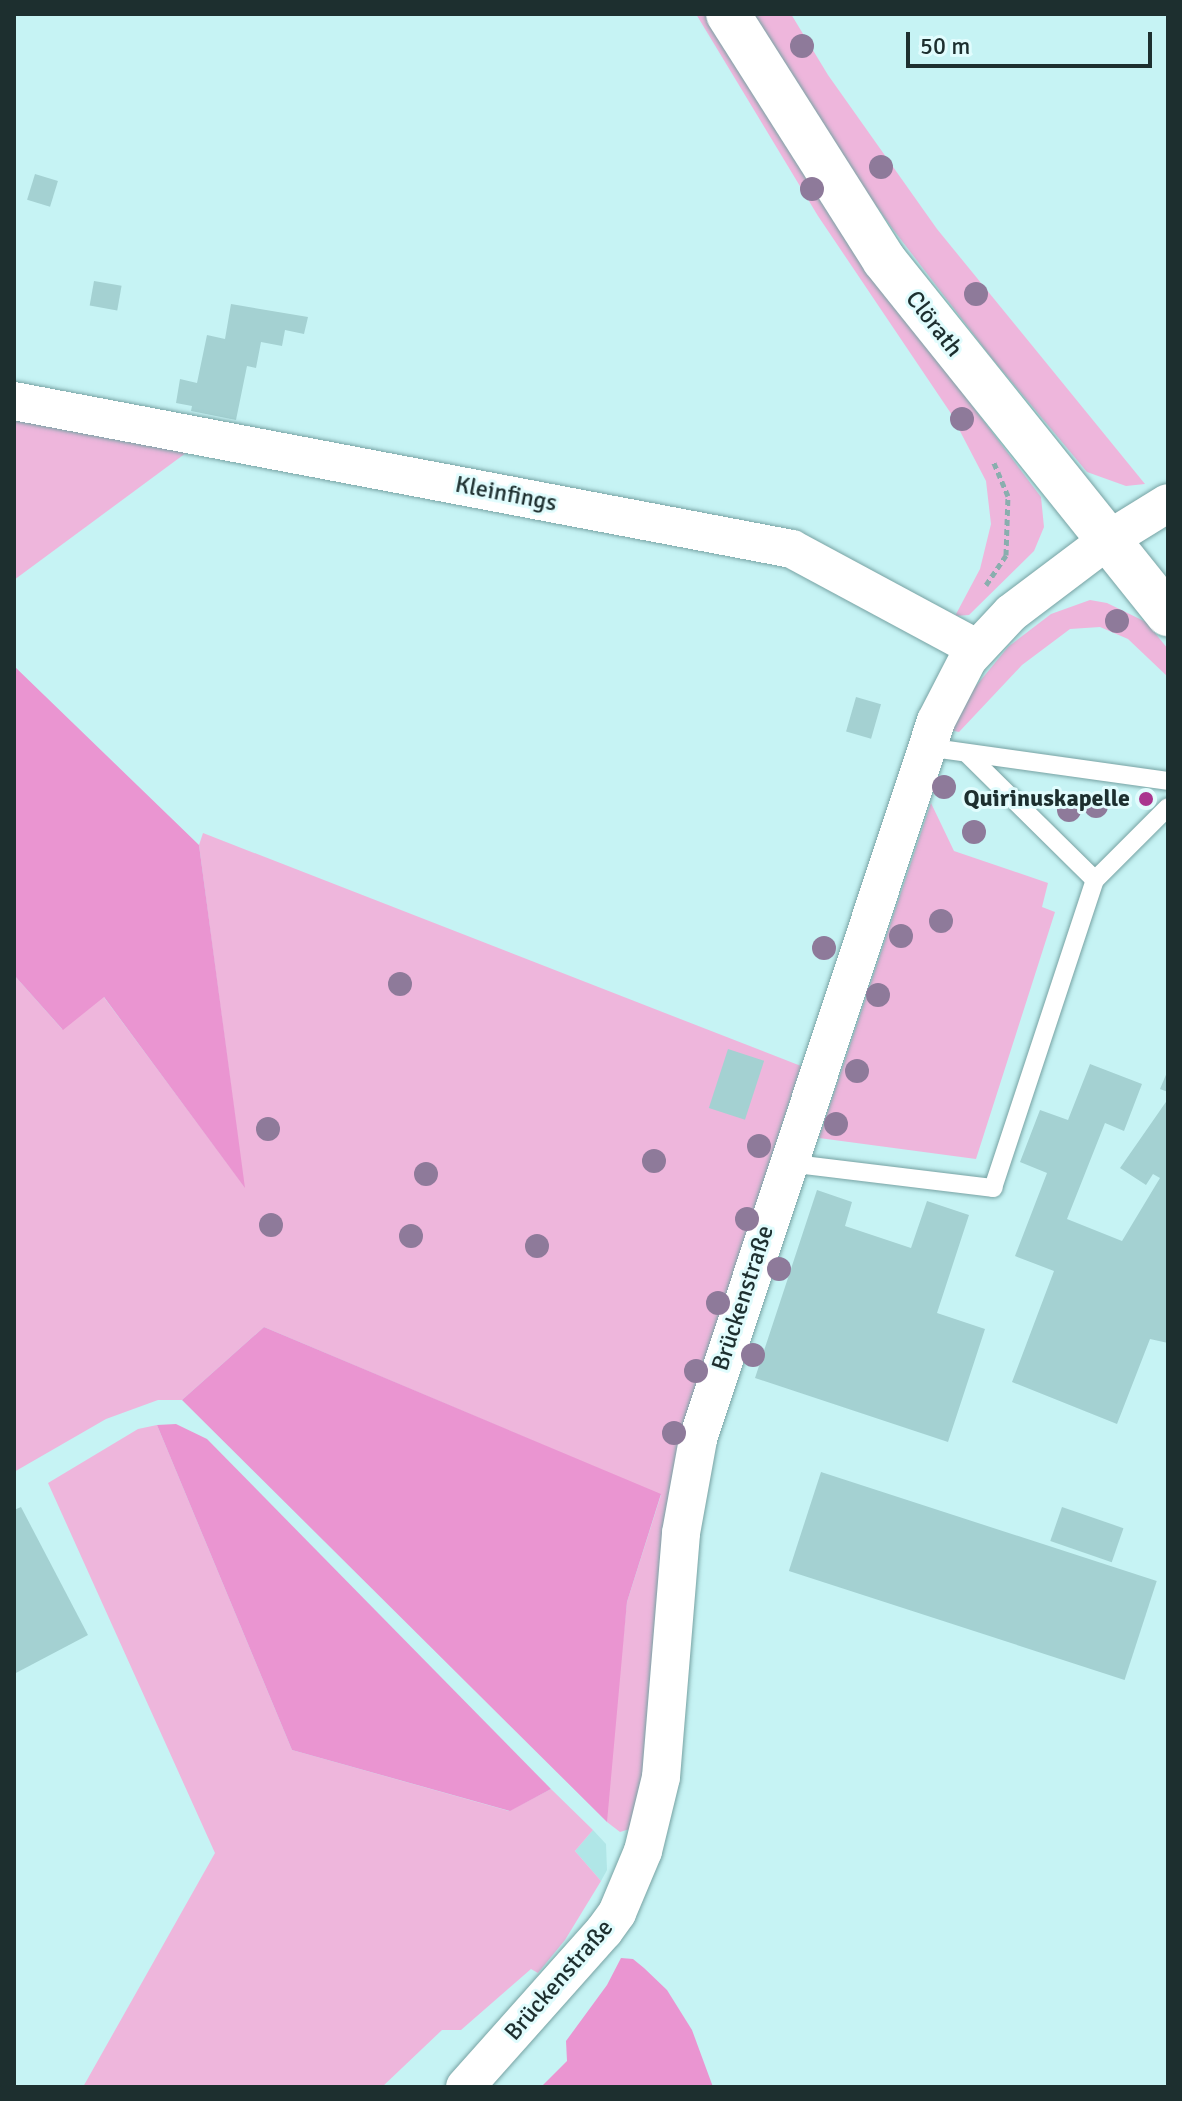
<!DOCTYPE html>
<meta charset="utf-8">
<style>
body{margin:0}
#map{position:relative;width:1182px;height:2101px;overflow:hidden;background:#c6f3f4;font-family:Signika,sans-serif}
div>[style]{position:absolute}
.built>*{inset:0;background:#b0e6e7}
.green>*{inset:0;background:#eeb6dc}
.forest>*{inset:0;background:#ea95d1}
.building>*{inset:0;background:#a4d1d2;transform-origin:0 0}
.path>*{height:5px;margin-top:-2.5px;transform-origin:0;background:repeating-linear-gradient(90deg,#8aaeae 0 6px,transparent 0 10px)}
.roads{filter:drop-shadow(0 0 2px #77a2a3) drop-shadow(0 0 2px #77a2a3)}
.lane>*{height:18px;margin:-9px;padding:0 9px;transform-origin:9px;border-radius:9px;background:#fff}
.street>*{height:38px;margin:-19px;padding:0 19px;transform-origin:19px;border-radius:19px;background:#fff}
.secondary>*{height:44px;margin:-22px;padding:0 22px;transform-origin:22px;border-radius:22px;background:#fff}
.trees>*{width:24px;height:24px;margin:-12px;border-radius:50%;background:#8e7a9a}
.dots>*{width:22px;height:22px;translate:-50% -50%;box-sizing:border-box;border:4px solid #e1fcfd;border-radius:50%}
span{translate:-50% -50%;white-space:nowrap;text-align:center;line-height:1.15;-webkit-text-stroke:6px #e1fcfd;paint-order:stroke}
.street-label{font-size:24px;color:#1d2f2f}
.poi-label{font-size:24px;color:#1d2f2f;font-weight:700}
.right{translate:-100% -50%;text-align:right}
.frame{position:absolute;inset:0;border:16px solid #1d2f2f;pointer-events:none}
.scale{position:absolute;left:906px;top:32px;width:246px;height:36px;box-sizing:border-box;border:4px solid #1d2f2f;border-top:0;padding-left:10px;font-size:24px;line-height:28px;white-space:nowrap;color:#1d2f2f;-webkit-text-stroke:6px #e1fcfd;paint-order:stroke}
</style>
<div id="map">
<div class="built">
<div style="clip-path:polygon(593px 1830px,606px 1844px,607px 1870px,601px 1881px,575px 1851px)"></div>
</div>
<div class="green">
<div style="clip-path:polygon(696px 14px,710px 14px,870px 271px,1041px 497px,1044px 527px,1034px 551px,969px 615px,955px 616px,980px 569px,991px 524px,986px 481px,950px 412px,818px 216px)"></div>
<div style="clip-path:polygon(752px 14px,791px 14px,828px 75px,937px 229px,1145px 484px,1126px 486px,1087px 472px,991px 357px,892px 228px,806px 106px)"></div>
<div style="clip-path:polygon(14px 415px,194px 447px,14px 580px)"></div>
<div style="clip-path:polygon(1090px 600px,1107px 603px,1146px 622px,1168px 649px,1168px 677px,1128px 639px,1100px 627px,1070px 629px,1022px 665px,959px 732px,950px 730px,962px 703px,1008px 647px,1051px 614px)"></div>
<div style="clip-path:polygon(931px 803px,954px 851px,1048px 883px,1042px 907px,1055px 912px,976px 1159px,819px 1138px)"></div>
<div style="clip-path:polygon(203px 833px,801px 1066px,680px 1436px,647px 1770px,633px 1828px,620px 1832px,607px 1822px,607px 1794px,627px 1602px,661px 1495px,264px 1327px,182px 1400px,158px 1400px,106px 1419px,14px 1472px,14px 975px,62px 1029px,103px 996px,244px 1186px,199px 845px)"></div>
<div style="clip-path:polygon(157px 1425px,292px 1750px,509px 1811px,551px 1789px,593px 1830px,575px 1851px,601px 1881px,565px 1940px,538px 1973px,531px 1969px,461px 2030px,442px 2030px,382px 2087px,83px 2087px,215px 1853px,48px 1483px,138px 1429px)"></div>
</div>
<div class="forest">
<div style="clip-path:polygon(14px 666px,199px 845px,245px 1188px,104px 997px,63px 1030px,14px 975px)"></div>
<div style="clip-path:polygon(264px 1327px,661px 1494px,627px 1602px,607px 1822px,182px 1400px)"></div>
<div style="clip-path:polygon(176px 1424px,207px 1439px,551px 1789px,510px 1811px,292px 1750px,157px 1425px)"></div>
<div style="clip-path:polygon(621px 1958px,633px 1959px,644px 1968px,667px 1990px,692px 2030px,713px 2087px,541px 2087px,567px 2061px,566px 2041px,607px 1985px)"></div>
</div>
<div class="building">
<div style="left:35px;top:174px;width:24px;height:27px;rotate:17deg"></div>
<div style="left:94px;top:281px;width:28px;height:25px;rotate:10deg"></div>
<div style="clip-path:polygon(231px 304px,308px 317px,304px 334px,285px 330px,282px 346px,261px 342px,256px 368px,247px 366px,236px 420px,191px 411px,192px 406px,176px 403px,180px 379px,197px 383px,207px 335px,225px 339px)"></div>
<div style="left:856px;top:697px;width:26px;height:36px;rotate:16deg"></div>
<div style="left:1143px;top:792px;width:11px;height:11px;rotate:22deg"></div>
<div style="left:728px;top:1049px;width:38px;height:62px;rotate:18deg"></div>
<div style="clip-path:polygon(1090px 1064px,1142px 1084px,1124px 1131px,1105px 1123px,1067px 1219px,1122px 1241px,1160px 1178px,1153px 1174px,1146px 1185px,1120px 1168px,1168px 1099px,1168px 1343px,1150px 1339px,1117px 1424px,1012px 1382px,1054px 1271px,1015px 1256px,1047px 1173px,1020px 1162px,1040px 1110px,1068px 1120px)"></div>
<div style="clip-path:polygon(1168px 1070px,1168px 1092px,1160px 1089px)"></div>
<div style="clip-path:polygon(817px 1190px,852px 1202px,845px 1226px,911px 1248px,927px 1201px,969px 1215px,937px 1313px,985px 1329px,948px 1442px,755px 1378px)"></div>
<div style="left:821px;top:1472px;width:353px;height:104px;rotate:18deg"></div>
<div style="clip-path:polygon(21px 1507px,88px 1635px,14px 1674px,14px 1510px)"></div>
<div style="left:1062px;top:1507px;width:65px;height:36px;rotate:19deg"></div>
</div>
<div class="path">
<div style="left:986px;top:585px;width:36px;rotate:-56deg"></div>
<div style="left:1006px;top:555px;width:59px;rotate:-88.1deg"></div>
<div style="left:1008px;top:496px;width:39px;rotate:-113deg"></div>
</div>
<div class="roads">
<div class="lane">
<div style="left:926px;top:747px;width:244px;rotate:8deg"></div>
<div style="left:1095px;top:880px;width:103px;rotate:-45deg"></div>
<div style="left:787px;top:1163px;width:208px;rotate:6.9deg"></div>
<div style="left:993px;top:1188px;width:324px;rotate:-71.7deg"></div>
<div style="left:1095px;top:880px;width:181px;rotate:-135.4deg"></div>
</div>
<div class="street">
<div style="left:14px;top:401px;width:792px;rotate:10.77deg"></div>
<div style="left:792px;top:549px;width:209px;rotate:28.3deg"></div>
<div style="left:465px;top:2087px;width:209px;rotate:-48.3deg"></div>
<div style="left:604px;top:1931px;width:22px;rotate:-54deg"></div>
<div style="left:617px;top:1913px;width:67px;rotate:-67.2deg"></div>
<div style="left:643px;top:1851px;width:76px;rotate:-76.3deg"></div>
<div style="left:661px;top:1777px;width:245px;rotate:-85.3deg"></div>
<div style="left:681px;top:1533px;width:96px;rotate:-79.7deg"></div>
<div style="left:698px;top:1439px;width:756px;rotate:-71.66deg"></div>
<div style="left:936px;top:721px;width:70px;rotate:-62.7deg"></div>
<div style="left:968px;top:659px;width:63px;rotate:-46.9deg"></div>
<div style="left:1011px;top:613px;width:121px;rotate:-37deg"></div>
<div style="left:1108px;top:540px;width:70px;rotate:-31.7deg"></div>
</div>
<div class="secondary">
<div style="left:728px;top:14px;width:291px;rotate:57.6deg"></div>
<div style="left:884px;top:260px;width:454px;rotate:51.3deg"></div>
</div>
</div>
<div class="trees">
<div style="left:802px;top:46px"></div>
<div style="left:881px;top:167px"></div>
<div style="left:812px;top:189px"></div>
<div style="left:976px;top:294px"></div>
<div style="left:962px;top:419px"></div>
<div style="left:1117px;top:621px"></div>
<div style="left:944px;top:787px"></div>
<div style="left:1096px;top:806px"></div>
<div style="left:1069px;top:810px"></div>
<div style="left:974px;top:832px"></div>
<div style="left:941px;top:921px"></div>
<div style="left:901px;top:936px"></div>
<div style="left:824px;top:948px"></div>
<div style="left:400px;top:984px"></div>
<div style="left:878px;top:995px"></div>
<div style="left:857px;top:1071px"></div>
<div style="left:836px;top:1124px"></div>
<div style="left:268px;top:1129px"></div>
<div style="left:759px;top:1146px"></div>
<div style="left:654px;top:1161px"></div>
<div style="left:426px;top:1174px"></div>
<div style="left:747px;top:1219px"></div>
<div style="left:271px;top:1225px"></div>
<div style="left:411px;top:1236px"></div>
<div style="left:537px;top:1246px"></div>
<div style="left:779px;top:1269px"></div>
<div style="left:718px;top:1303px"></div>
<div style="left:753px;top:1355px"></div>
<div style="left:696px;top:1371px"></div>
<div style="left:674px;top:1433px"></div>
</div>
<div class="dots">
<div style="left:1146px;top:799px;background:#aa368f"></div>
</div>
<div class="street-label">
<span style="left:934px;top:324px;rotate:52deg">Clörath</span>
<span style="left:506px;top:494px;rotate:11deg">Kleinfings</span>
<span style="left:743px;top:1298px;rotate:-72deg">Brückenstraße</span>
<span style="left:559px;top:1980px;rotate:-49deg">Brückenstraße</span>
</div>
<div class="poi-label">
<span class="right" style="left:1130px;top:799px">Quirinuskapelle</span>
</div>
<div class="frame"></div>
<div class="scale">50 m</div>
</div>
